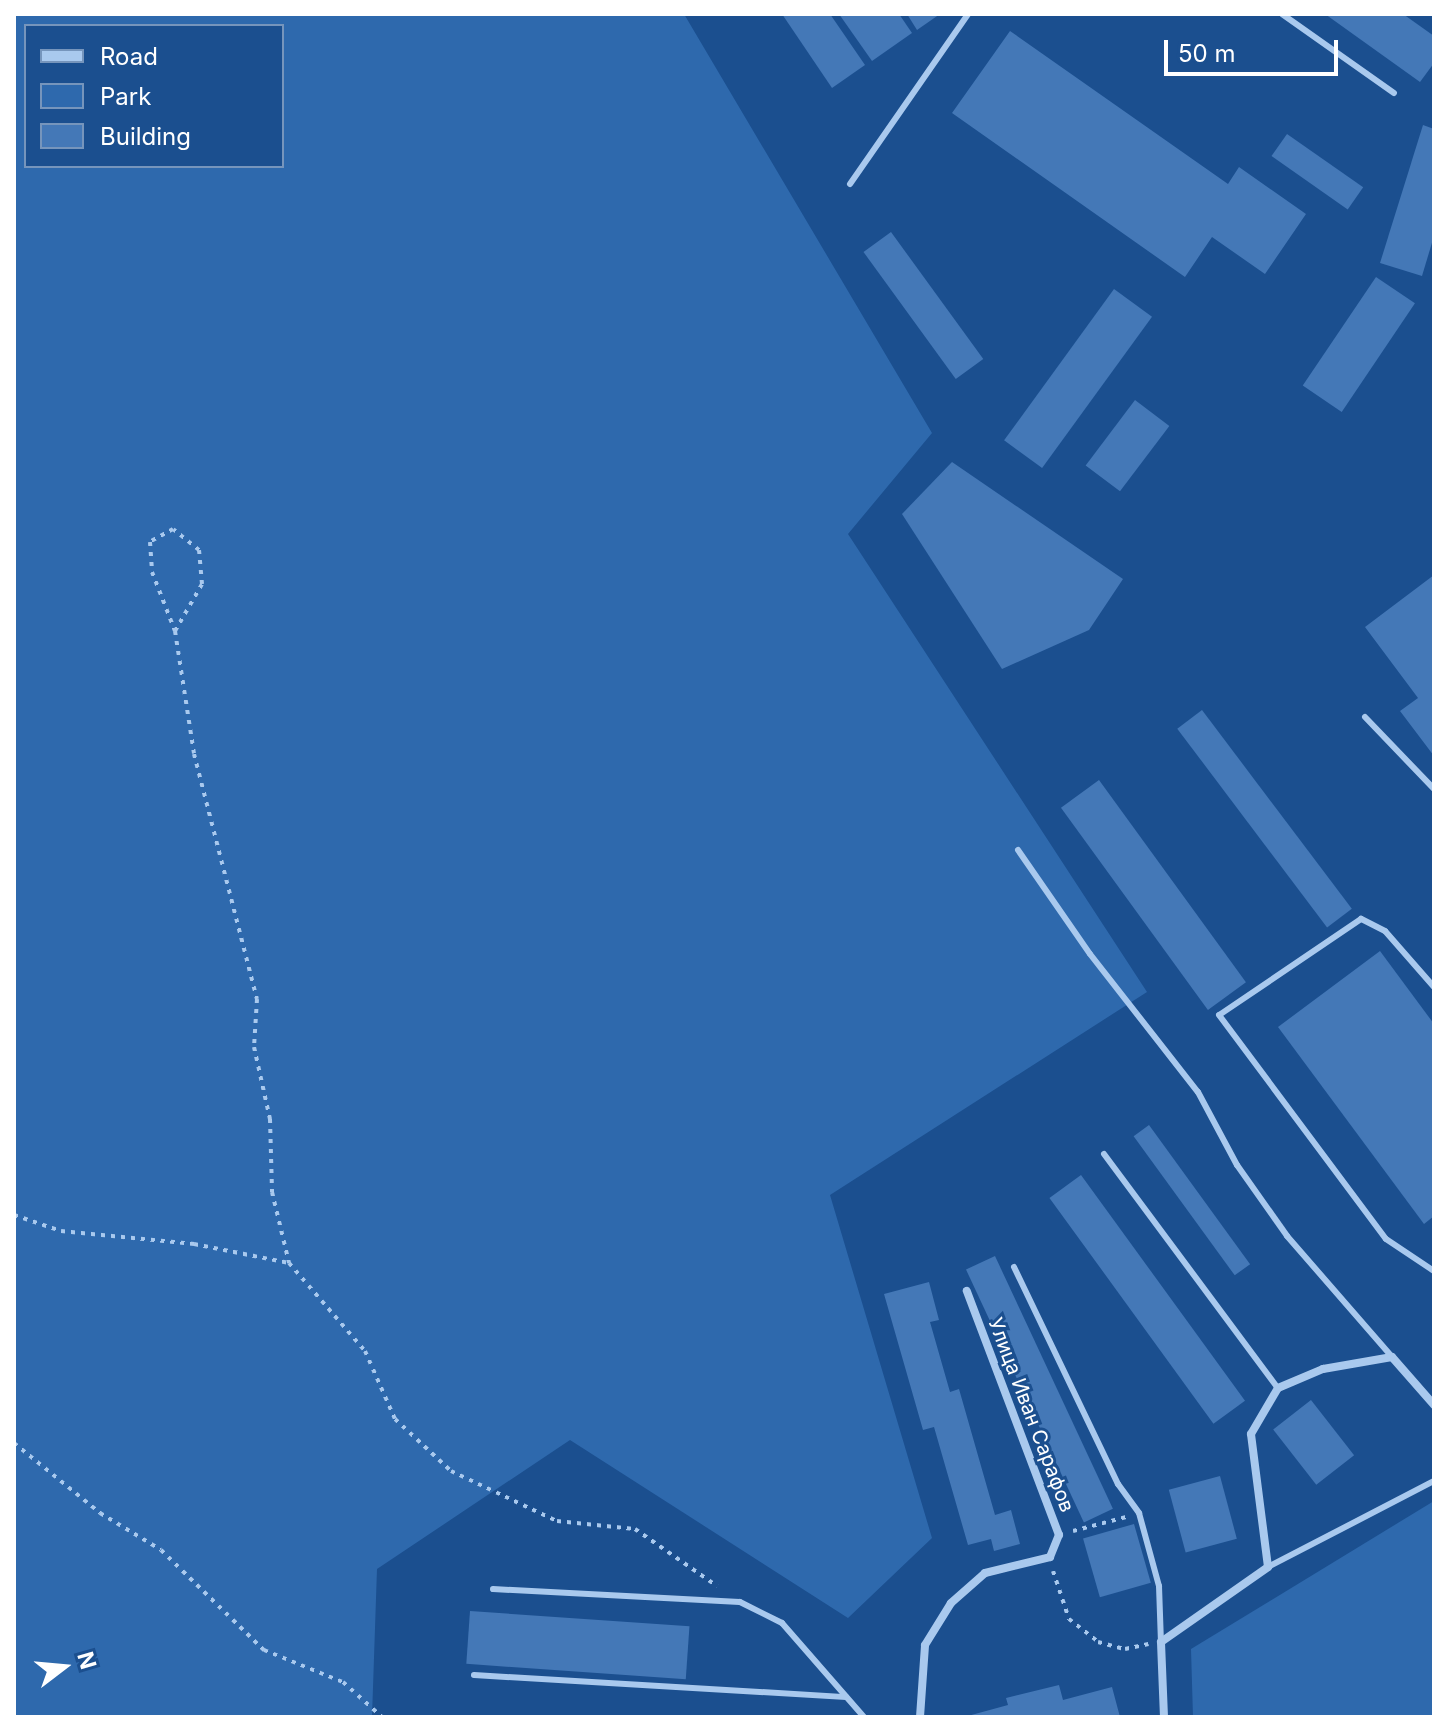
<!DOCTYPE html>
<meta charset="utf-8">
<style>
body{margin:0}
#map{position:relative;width:1448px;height:1731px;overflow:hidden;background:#1b4f8f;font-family:Inter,sans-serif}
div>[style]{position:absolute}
.green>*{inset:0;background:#2e69ad}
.building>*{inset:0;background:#4478b7;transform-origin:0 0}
.path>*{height:4px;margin-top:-2px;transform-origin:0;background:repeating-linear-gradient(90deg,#a9c9ee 0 4px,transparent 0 10px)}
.service>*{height:6px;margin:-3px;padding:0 3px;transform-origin:3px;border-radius:3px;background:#a9c9ee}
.minor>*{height:8px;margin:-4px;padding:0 4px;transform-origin:4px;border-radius:4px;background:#a9c9ee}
span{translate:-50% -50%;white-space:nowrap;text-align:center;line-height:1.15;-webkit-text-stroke:6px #1b4f8f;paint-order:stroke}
.street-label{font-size:20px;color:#fff}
.frame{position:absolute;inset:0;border:16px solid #fff;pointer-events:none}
.legend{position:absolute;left:24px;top:24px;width:260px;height:144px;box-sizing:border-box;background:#1b4f8f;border:2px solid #7695bc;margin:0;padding:10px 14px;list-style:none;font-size:24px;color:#fff}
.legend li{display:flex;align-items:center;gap:16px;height:40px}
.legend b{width:40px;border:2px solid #7695bc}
.north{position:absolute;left:24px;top:1627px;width:80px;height:80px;-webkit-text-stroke:6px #1b4f8f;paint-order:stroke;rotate:74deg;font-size:22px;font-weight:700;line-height:32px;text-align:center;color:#fff}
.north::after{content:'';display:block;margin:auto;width:28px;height:36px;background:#fff;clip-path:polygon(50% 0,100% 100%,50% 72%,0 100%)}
.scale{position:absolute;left:1164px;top:40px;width:174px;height:36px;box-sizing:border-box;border:4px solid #fff;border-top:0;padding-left:10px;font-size:24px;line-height:28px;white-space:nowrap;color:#fff;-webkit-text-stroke:6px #1b4f8f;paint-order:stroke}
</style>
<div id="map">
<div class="green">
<div style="clip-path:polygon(evenodd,14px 14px,684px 14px,932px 433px,848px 534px,1147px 992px,830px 1195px,932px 1538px,848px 1618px,570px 1440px,377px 1569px,372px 1717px,14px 1717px,14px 14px,26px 26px,282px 26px,282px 166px,26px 166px,26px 26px)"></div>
<div style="clip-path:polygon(1434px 1501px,1434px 1717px,1193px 1717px,1191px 1649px)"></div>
</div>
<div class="building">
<div style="clip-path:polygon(782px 14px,830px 14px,865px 65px,832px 88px)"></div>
<div style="clip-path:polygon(839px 14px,899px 14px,912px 33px,872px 61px)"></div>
<div style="clip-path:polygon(907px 14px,940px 14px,917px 30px)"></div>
<div style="clip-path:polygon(1325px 14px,1403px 14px,1434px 36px,1434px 63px,1420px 82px)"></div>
<div style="clip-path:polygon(1010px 31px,1228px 184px,1239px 167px,1306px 214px,1265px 274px,1212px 237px,1185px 277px,952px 113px)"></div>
<div style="clip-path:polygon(1423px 125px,1434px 129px,1434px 236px,1422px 276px,1380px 263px)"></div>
<div style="left:1287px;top:134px;width:93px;height:27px;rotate:35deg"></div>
<div style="left:891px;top:232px;width:157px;height:34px;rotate:54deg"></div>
<div style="left:1376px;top:277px;width:47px;height:131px;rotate:34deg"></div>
<div style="left:1114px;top:289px;width:47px;height:187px;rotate:36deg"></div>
<div style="left:1135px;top:400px;width:43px;height:82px;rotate:37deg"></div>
<div style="clip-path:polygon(952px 462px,1123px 579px,1089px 630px,1002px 669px,902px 514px)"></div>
<div style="clip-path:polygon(1434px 575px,1434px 756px,1400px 711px,1418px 698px,1365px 627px)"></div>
<div style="left:1202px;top:710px;width:249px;height:31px;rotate:53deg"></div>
<div style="left:1099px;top:780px;width:250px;height:47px;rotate:54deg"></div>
<div style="clip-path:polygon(1380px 951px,1434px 1024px,1434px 1216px,1424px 1224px,1278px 1027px)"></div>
<div style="left:1149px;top:1125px;width:172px;height:19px;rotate:54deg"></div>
<div style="left:1081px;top:1175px;width:279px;height:39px;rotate:54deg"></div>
<div style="left:995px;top:1256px;width:279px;height:32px;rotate:65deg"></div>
<div style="clip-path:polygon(929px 1282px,939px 1320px,930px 1322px,950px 1392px,959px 1389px,995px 1515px,1011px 1510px,1020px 1544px,994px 1551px,991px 1539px,968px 1545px,934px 1427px,923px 1430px,884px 1294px)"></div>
<div style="left:1311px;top:1400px;width:70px;height:48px;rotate:52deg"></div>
<div style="left:1220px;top:1476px;width:65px;height:53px;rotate:75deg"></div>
<div style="left:1134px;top:1524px;width:61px;height:53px;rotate:74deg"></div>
<div style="left:470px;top:1611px;width:220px;height:53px;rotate:4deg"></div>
<div style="clip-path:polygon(1059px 1685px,1063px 1700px,1112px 1687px,1120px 1717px,964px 1717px,1008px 1705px,1006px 1698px)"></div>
</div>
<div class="path">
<div style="left:175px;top:631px;width:54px;rotate:-60.1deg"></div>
<div style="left:202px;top:584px;width:34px;rotate:-95deg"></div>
<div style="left:199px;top:550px;width:33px;rotate:-141deg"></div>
<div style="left:173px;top:529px;width:26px;rotate:151deg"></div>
<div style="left:150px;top:542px;width:30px;rotate:86deg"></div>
<div style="left:152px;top:572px;width:63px;rotate:68.7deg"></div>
<div style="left:175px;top:631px;width:124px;rotate:81.2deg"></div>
<div style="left:194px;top:754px;width:253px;rotate:75.6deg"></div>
<div style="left:257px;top:999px;width:48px;rotate:93.6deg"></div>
<div style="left:254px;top:1047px;width:74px;rotate:77.5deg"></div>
<div style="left:270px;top:1119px;width:73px;rotate:88.4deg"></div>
<div style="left:272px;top:1192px;width:73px;rotate:76.5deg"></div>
<div style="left:289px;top:1263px;width:116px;rotate:49.2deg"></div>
<div style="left:365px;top:1351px;width:74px;rotate:66.2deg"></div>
<div style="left:395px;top:1419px;width:76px;rotate:42.9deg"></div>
<div style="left:451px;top:1471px;width:117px;rotate:25.3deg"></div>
<div style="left:557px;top:1521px;width:78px;rotate:5.9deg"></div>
<div style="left:635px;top:1529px;width:100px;rotate:34.8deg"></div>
<div style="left:14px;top:1215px;width:50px;rotate:18.8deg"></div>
<div style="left:61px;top:1231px;width:134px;rotate:5.6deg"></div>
<div style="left:194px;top:1244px;width:97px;rotate:11.3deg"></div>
<div style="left:14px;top:1443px;width:111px;rotate:39.1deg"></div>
<div style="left:100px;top:1513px;width:71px;rotate:31.2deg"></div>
<div style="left:161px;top:1550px;width:144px;rotate:44.2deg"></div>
<div style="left:264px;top:1650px;width:85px;rotate:22.1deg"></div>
<div style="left:343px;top:1682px;width:52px;rotate:41.9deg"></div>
<div style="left:1073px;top:1531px;width:55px;rotate:-14.8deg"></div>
<div style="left:1053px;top:1571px;width:51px;rotate:71.6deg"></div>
<div style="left:1069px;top:1619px;width:37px;rotate:38deg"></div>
<div style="left:1098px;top:1642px;width:28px;rotate:15deg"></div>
<div style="left:1125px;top:1649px;width:24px;rotate:-12deg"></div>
</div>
<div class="service">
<div style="left:1282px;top:14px;width:137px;rotate:35.2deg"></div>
<div style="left:850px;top:184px;width:207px;rotate:-55.2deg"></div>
<div style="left:1365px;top:717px;width:100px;rotate:46.2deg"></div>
<div style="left:1018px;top:850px;width:126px;rotate:55.3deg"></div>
<div style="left:1090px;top:954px;width:175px;rotate:52deg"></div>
<div style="left:1198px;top:1092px;width:83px;rotate:61.9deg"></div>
<div style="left:1237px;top:1165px;width:87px;rotate:54.8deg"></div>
<div style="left:1287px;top:1236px;width:160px;rotate:49deg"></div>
<div style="left:1434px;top:987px;width:74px;rotate:-131.2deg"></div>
<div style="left:1385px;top:931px;width:27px;rotate:-153deg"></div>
<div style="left:1361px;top:919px;width:171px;rotate:145.9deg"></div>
<div style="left:1219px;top:1015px;width:279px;rotate:53.3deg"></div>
<div style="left:1386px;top:1239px;width:58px;rotate:33.7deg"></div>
<div style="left:1104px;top:1154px;width:292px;rotate:53.4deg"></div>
<div style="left:1014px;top:1267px;width:241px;rotate:64.4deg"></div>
<div style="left:1118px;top:1484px;width:36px;rotate:54deg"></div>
<div style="left:1139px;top:1513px;width:76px;rotate:74.7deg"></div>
<div style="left:1159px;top:1586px;width:56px;rotate:88deg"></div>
<div style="left:1268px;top:1567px;width:187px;rotate:-27.4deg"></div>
<div style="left:493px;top:1589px;width:247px;rotate:3deg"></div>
<div style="left:740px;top:1602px;width:47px;rotate:26.6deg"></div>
<div style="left:782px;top:1623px;width:125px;rotate:48.9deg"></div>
<div style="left:474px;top:1675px;width:373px;rotate:3.4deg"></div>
</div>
<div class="minor">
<div style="left:920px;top:1717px;width:72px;rotate:-86deg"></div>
<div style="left:925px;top:1645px;width:49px;rotate:-58.2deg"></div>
<div style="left:951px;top:1603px;width:45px;rotate:-41.4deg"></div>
<div style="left:985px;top:1573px;width:67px;rotate:-13.8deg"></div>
<div style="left:1050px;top:1557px;width:24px;rotate:-68deg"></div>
<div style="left:1059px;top:1535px;width:261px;rotate:-110.7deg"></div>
<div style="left:1164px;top:1717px;width:75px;rotate:-92.3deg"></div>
<div style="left:1161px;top:1642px;width:131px;rotate:-35deg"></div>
<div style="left:1268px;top:1567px;width:134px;rotate:-97.3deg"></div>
<div style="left:1251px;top:1434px;width:53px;rotate:-59.6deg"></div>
<div style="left:1278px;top:1388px;width:49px;rotate:-22.9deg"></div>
<div style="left:1323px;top:1369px;width:70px;rotate:-9.9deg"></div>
<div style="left:1392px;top:1357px;width:64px;rotate:48.8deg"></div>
</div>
<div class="street-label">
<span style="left:1031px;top:1415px;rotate:69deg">Улица Иван Сарафов</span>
</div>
<div class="frame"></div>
<ul class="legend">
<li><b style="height:10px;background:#a9c9ee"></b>Road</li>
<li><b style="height:22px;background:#2e69ad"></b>Park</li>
<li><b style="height:22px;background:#4478b7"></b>Building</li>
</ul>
<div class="north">N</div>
<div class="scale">50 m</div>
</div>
